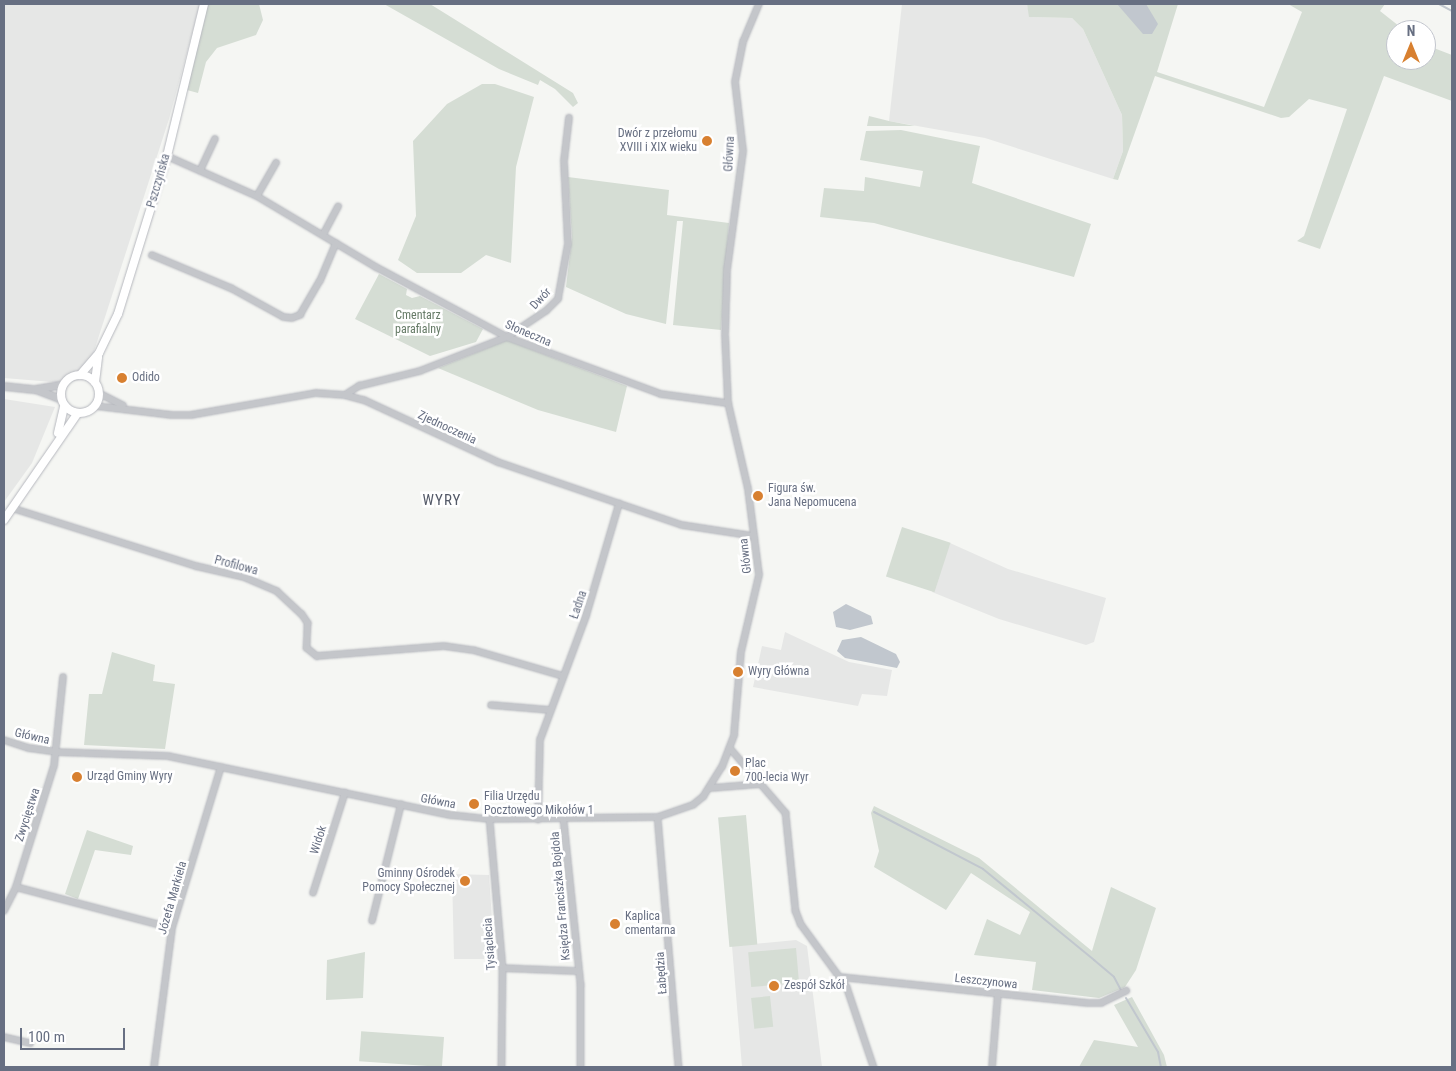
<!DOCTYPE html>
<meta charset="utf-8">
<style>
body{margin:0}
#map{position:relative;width:1456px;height:1071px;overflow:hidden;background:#f5f6f3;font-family:"Roboto Condensed",sans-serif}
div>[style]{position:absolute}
.built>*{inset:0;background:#e6e7e6}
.green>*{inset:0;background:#d5ddd4;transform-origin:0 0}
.water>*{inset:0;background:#c1c7ce}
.stream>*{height:2px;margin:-1px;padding:0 1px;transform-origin:1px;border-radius:1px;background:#c1c7ce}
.roads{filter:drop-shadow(0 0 1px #b6b8be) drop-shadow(0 0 1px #b6b8be)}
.minor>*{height:5.5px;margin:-2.75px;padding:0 2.75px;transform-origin:2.75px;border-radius:2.75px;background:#c4c6ca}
.tertiary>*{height:7px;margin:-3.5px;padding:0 3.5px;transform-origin:3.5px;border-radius:3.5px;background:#c4c6ca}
.secondary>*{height:8px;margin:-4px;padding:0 4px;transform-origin:4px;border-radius:4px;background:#fff}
.secondary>.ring{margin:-4px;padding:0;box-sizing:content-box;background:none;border:8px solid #fff;border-radius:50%}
.dots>*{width:14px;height:14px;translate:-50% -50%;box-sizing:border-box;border:2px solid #fff;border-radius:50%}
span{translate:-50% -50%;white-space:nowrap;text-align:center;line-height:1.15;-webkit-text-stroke:5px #fff;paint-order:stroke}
.poi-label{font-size:12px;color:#676f82}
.right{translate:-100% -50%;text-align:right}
.left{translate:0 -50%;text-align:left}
.street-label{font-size:12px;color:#676f82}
.park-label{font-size:12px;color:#657a66}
.quarter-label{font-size:15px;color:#545a68;letter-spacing:1px}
.frame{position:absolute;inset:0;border:5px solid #676f82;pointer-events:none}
.north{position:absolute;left:1386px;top:20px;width:50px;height:50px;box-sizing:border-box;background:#fff;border:1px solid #c2c5cd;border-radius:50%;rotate:0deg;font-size:14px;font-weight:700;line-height:20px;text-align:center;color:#676f82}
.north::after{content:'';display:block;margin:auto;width:18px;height:22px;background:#d88030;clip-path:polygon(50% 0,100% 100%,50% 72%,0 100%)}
.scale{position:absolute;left:20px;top:1028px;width:105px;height:22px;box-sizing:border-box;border:2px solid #676f82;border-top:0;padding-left:6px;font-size:15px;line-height:18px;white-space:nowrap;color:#676f82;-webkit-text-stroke:4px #fff;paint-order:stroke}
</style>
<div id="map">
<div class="built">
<div style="clip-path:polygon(4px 4px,200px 4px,169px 119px,85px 379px,65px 383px,4px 378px)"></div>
<div style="clip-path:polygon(902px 4px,1027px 4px,1030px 17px,1072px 18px,1083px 29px,1122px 115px,1123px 151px,1113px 179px,985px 138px,889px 121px)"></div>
<div style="clip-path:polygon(4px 399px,55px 407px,32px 463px,4px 502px)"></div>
<div style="clip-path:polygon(950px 543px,1008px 569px,1106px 598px,1094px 642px,1086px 645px,999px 619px,932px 592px)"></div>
<div style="clip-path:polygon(785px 632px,849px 662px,892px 670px,887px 696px,862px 694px,858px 706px,753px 687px,762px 646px,781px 650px)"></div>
<div style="clip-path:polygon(452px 874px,489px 875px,494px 950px,484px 951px,484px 959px,454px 959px)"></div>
<div style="clip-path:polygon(796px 940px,807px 946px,822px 1067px,742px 1067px,732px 946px)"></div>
</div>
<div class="green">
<div style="clip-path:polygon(208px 4px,259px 4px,263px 20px,256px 35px,217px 48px,206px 62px,198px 93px,187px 90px)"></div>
<div style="clip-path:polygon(384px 4px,430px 4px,573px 93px,578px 103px,573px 107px,555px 89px,540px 80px,538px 85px,499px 69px)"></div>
<div style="clip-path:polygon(1027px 4px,1178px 4px,1157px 72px,1264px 107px,1302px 12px,1288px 4px,1385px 4px,1380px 11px,1404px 30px,1396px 30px,1396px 60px,1426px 60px,1426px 45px,1452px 55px,1452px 101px,1384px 76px,1320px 249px,1297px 241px,1304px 236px,1347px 109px,1309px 99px,1289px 117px,1281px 118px,1155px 76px,1118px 180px,1113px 179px,1123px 151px,1122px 115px,1083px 29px,1072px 18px,1029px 17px)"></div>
<div style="clip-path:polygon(482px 84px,495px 84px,534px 97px,516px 167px,511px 263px,486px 255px,461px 273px,417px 273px,398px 260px,416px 216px,413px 141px,447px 104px)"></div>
<div style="clip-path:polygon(869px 116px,889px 121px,915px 126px,867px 126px)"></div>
<div style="clip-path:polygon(901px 130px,980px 146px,972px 183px,1091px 224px,1074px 277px,874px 223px,820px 217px,824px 188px,864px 191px,865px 177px,920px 187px,923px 171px,860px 160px,866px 131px)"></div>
<div style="clip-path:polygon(568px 177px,669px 190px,667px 215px,729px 223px,721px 330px,673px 325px,683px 221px,677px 221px,666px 324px,626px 314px,566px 287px,572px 237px)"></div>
<div style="clip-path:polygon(379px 274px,407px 289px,406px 295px,412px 298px,420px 296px,483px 329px,476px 342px,430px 356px,355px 319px)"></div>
<div style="clip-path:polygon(507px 340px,627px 386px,616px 432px,538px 410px,438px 368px)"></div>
<div style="left:902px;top:527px;width:51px;height:52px;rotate:18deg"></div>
<div style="clip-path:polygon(112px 652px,155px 665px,153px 681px,175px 684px,165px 749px,84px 745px,89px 694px,102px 694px)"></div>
<div style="clip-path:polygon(874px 806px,979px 858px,1092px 951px,1111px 887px,1156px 908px,1136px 970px,1125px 987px,1099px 998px,1032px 990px,1036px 962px,974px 955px,987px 919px,1020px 935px,1030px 912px,971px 873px,946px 910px,874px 867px,879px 851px,871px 813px)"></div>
<div style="left:746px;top:815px;width:130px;height:28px;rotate:85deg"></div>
<div style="clip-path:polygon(87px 830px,133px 846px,131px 855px,95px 850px,78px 899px,65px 894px)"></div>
<div style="left:796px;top:948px;width:35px;height:48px;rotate:85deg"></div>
<div style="clip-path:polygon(365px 952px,363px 998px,326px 1000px,327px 960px)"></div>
<div style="left:770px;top:996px;width:31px;height:19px;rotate:84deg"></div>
<div style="clip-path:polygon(1132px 997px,1164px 1055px,1167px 1067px,1079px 1067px,1094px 1040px,1138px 1047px,1114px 1005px)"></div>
<div style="left:444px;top:1037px;width:30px;height:83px;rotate:94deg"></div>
</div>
<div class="water">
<div style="clip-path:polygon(1117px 4px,1146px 4px,1158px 24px,1152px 34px,1143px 34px)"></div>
<div style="clip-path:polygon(846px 604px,871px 616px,873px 624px,850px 630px,836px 627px,833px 612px)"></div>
<div style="clip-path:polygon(861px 637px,896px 654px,900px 662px,897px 668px,845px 658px,837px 651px,842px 640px)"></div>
</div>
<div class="stream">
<div style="left:1439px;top:4px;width:15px;rotate:28deg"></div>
<div style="left:874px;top:812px;width:123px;rotate:27.6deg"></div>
<div style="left:983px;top:869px;width:144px;rotate:39.3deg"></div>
<div style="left:1094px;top:960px;width:26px;rotate:40deg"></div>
<div style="left:1114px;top:977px;width:15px;rotate:62deg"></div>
<div style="left:1126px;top:998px;width:63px;rotate:59.3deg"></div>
<div style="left:1158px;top:1052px;width:15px;rotate:79deg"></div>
</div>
<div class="roads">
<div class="minor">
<div style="left:167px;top:156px;width:98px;rotate:24deg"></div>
<div style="left:257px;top:196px;width:139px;rotate:30.8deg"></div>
<div style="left:376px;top:267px;width:149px;rotate:28.1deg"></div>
<div style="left:507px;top:337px;width:164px;rotate:20.3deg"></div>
<div style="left:661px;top:394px;width:68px;rotate:7.7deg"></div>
<div style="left:200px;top:171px;width:35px;rotate:-65deg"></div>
<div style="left:257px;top:196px;width:38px;rotate:-60deg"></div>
<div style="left:323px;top:235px;width:32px;rotate:-62deg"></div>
<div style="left:152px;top:255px;width:86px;rotate:22.7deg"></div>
<div style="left:231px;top:288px;width:60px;rotate:28.7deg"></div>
<div style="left:284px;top:317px;width:8px;rotate:7deg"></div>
<div style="left:292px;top:318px;width:9px;rotate:-21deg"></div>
<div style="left:300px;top:315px;width:39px;rotate:-60deg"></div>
<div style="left:320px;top:281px;width:41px;rotate:-67.2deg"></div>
<div style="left:99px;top:393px;width:27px;rotate:27deg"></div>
<div style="left:345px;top:395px;width:17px;rotate:-33deg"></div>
<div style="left:359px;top:386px;width:63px;rotate:-13.8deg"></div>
<div style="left:420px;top:371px;width:93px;rotate:-21.3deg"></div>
<div style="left:507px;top:337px;width:47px;rotate:-33.7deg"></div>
<div style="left:546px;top:311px;width:17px;rotate:-45deg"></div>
<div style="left:558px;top:299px;width:56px;rotate:-79.7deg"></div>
<div style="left:568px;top:244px;width:83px;rotate:-92.8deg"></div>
<div style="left:564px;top:161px;width:43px;rotate:-83.4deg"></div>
<div style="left:96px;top:406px;width:76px;rotate:6.8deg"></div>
<div style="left:171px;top:415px;width:20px"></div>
<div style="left:191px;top:415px;width:127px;rotate:-10deg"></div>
<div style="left:316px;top:393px;width:29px;rotate:4deg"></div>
<div style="left:345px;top:395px;width:20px;rotate:15deg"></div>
<div style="left:364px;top:400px;width:148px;rotate:24.8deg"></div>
<div style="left:498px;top:462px;width:194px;rotate:18.9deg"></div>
<div style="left:682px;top:525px;width:73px;rotate:8.7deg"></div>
<div style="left:12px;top:508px;width:193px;rotate:17.5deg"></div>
<div style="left:196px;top:566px;width:49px;rotate:12.9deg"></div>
<div style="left:244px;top:577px;width:36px;rotate:23deg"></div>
<div style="left:277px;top:591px;width:34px;rotate:43deg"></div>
<div style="left:302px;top:614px;width:11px;rotate:56deg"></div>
<div style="left:308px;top:623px;width:25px;rotate:92deg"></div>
<div style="left:307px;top:648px;width:13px;rotate:39deg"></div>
<div style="left:317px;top:656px;width:127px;rotate:-4.5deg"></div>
<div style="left:444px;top:646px;width:29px;rotate:8deg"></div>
<div style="left:473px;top:650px;width:94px;rotate:16.1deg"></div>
<div style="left:491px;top:705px;width:59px;rotate:4.8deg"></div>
<div style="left:4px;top:740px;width:26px;rotate:18deg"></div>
<div style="left:29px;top:748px;width:27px;rotate:8deg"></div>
<div style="left:56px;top:752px;width:112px;rotate:2deg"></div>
<div style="left:168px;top:756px;width:289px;rotate:11.8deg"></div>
<div style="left:451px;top:815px;width:39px;rotate:6deg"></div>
<div style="left:490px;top:819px;width:168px;rotate:-0.7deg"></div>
<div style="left:658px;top:817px;width:37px;rotate:-19deg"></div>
<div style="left:693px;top:805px;width:13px;rotate:-39deg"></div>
<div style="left:703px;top:797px;width:36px;rotate:-58deg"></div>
<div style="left:722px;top:767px;width:34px;rotate:-69deg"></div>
<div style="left:734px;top:735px;width:83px;rotate:-85.2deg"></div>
<div style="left:741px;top:652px;width:79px;rotate:-76.8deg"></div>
<div style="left:759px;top:575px;width:87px;rotate:-97.3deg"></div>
<div style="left:748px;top:489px;width:88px;rotate:-103.1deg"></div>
<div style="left:728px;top:403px;width:68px;rotate:-92.5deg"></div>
<div style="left:725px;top:335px;width:65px;rotate:-88.2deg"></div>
<div style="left:727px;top:270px;width:120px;rotate:-82.3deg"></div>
<div style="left:743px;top:151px;width:69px;rotate:-96.6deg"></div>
<div style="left:735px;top:82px;width:41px;rotate:-78.7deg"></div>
<div style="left:743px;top:42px;width:41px;rotate:-67.2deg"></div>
<div style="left:730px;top:748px;width:86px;rotate:49.3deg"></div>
<div style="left:786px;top:813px;width:99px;rotate:84.2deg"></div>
<div style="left:796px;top:911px;width:14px;rotate:69deg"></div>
<div style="left:801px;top:924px;width:78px;rotate:53.9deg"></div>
<div style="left:847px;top:987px;width:84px;rotate:71.4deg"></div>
<div style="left:711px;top:788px;width:50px;rotate:-4.6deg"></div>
<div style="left:658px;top:817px;width:251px;rotate:85.2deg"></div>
<div style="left:490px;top:819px;width:150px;rotate:85deg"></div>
<div style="left:503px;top:968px;width:99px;rotate:90.6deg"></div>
<div style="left:538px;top:820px;width:80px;rotate:-88.6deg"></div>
<div style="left:540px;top:740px;width:132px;rotate:-69.6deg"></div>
<div style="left:586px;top:616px;width:117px;rotate:-73.6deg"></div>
<div style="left:564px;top:820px;width:166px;rotate:84.1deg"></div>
<div style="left:581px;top:985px;width:82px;rotate:90deg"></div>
<div style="left:16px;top:887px;width:161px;rotate:14.7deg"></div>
<div style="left:313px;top:893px;width:105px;rotate:-72.3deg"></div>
<div style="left:4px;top:911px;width:27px;rotate:-63deg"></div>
<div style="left:16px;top:887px;width:127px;rotate:-72.6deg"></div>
<div style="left:54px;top:766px;width:89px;rotate:-84.2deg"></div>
<div style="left:372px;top:921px;width:120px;rotate:-76deg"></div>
<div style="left:503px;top:968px;width:75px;rotate:2.3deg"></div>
<div style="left:840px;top:977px;width:249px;rotate:6deg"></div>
<div style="left:1088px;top:1003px;width:13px"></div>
<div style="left:1101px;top:1003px;width:28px;rotate:-26deg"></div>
<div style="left:4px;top:1037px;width:27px;rotate:13deg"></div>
<div style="left:154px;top:1067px;width:140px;rotate:-82.6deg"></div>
<div style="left:172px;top:928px;width:168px;rotate:-73.1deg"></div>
<div style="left:992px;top:1067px;width:74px;rotate:-85.4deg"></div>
</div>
<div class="tertiary">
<div style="left:4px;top:386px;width:31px;rotate:6deg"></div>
<div style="left:35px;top:389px;width:28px;rotate:-10deg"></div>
<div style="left:35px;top:389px;width:28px;rotate:21deg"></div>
</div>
<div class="secondary">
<div class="ring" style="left:61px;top:375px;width:30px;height:30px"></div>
<div style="left:80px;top:375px;width:29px;rotate:-49deg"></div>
<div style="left:99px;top:353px;width:43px;rotate:-64deg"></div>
<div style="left:118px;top:314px;width:165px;rotate:-72.8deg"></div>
<div style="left:167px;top:156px;width:156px;rotate:-76.3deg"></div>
<div style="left:95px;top:382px;width:25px;rotate:-83deg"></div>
<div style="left:58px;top:433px;width:28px;rotate:-77deg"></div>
<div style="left:4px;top:520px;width:129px;rotate:-55.4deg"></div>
</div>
</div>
<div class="dots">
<div style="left:707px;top:141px;background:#d88030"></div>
<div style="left:122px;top:378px;background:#d88030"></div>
<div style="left:758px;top:496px;background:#d88030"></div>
<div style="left:738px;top:672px;background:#d88030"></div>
<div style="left:735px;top:771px;background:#d88030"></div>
<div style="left:77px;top:777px;background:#d88030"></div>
<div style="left:474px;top:804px;background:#d88030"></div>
<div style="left:465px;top:881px;background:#d88030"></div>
<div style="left:615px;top:924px;background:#d88030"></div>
<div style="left:774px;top:986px;background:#d88030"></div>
</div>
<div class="poi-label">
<span class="right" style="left:697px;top:141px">Dwór z przełomu<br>XVIII i XIX wieku</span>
<span class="left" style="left:132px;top:378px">Odido</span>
<span class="left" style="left:768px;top:496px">Figura św.<br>Jana Nepomucena</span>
<span class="left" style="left:748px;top:672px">Wyry Główna</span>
<span class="left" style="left:745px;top:771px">Plac<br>700-lecia Wyr</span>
<span class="left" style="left:87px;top:777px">Urząd Gminy Wyry</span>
<span class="left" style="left:484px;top:804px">Filia Urzędu<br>Pocztowego Mikołów 1</span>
<span class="right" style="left:455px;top:881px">Gminny Ośrodek<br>Pomocy Społecznej</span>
<span class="left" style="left:625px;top:924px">Kaplica<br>cmentarna</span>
<span class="left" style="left:784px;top:986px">Zespół Szkół</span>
</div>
<div class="street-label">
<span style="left:730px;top:154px;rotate:-87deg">Główna</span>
<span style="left:159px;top:181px;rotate:-74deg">Pszczyńska</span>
<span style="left:541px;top:299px;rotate:-47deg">Dwór</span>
<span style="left:528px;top:334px;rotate:23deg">Słoneczna</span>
<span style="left:447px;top:428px;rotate:25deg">Zjednoczenia</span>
<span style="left:746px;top:556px;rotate:-96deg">Główna</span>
<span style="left:236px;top:566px;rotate:15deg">Profilowa</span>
<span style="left:579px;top:605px;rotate:-71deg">Ładna</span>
<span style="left:32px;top:737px;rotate:13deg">Główna</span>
<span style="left:438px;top:802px;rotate:11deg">Główna</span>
<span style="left:28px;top:815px;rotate:-72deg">Zwycięstwa</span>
<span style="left:319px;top:840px;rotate:-72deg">Widok</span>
<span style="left:561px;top:896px;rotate:-95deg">Księdza Franciszka Bojdoła</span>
<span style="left:173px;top:898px;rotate:-74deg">Józefa Markiela</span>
<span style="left:490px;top:944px;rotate:-94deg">Tysiąclecia</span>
<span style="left:662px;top:973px;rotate:-94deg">Łabędzia</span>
<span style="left:986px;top:982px;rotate:6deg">Leszczynowa</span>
</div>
<div class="park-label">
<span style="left:418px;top:323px">Cmentarz<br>parafialny</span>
</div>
<div class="quarter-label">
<span style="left:442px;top:501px">WYRY</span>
</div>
<div class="frame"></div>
<div class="north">N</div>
<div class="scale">100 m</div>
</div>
